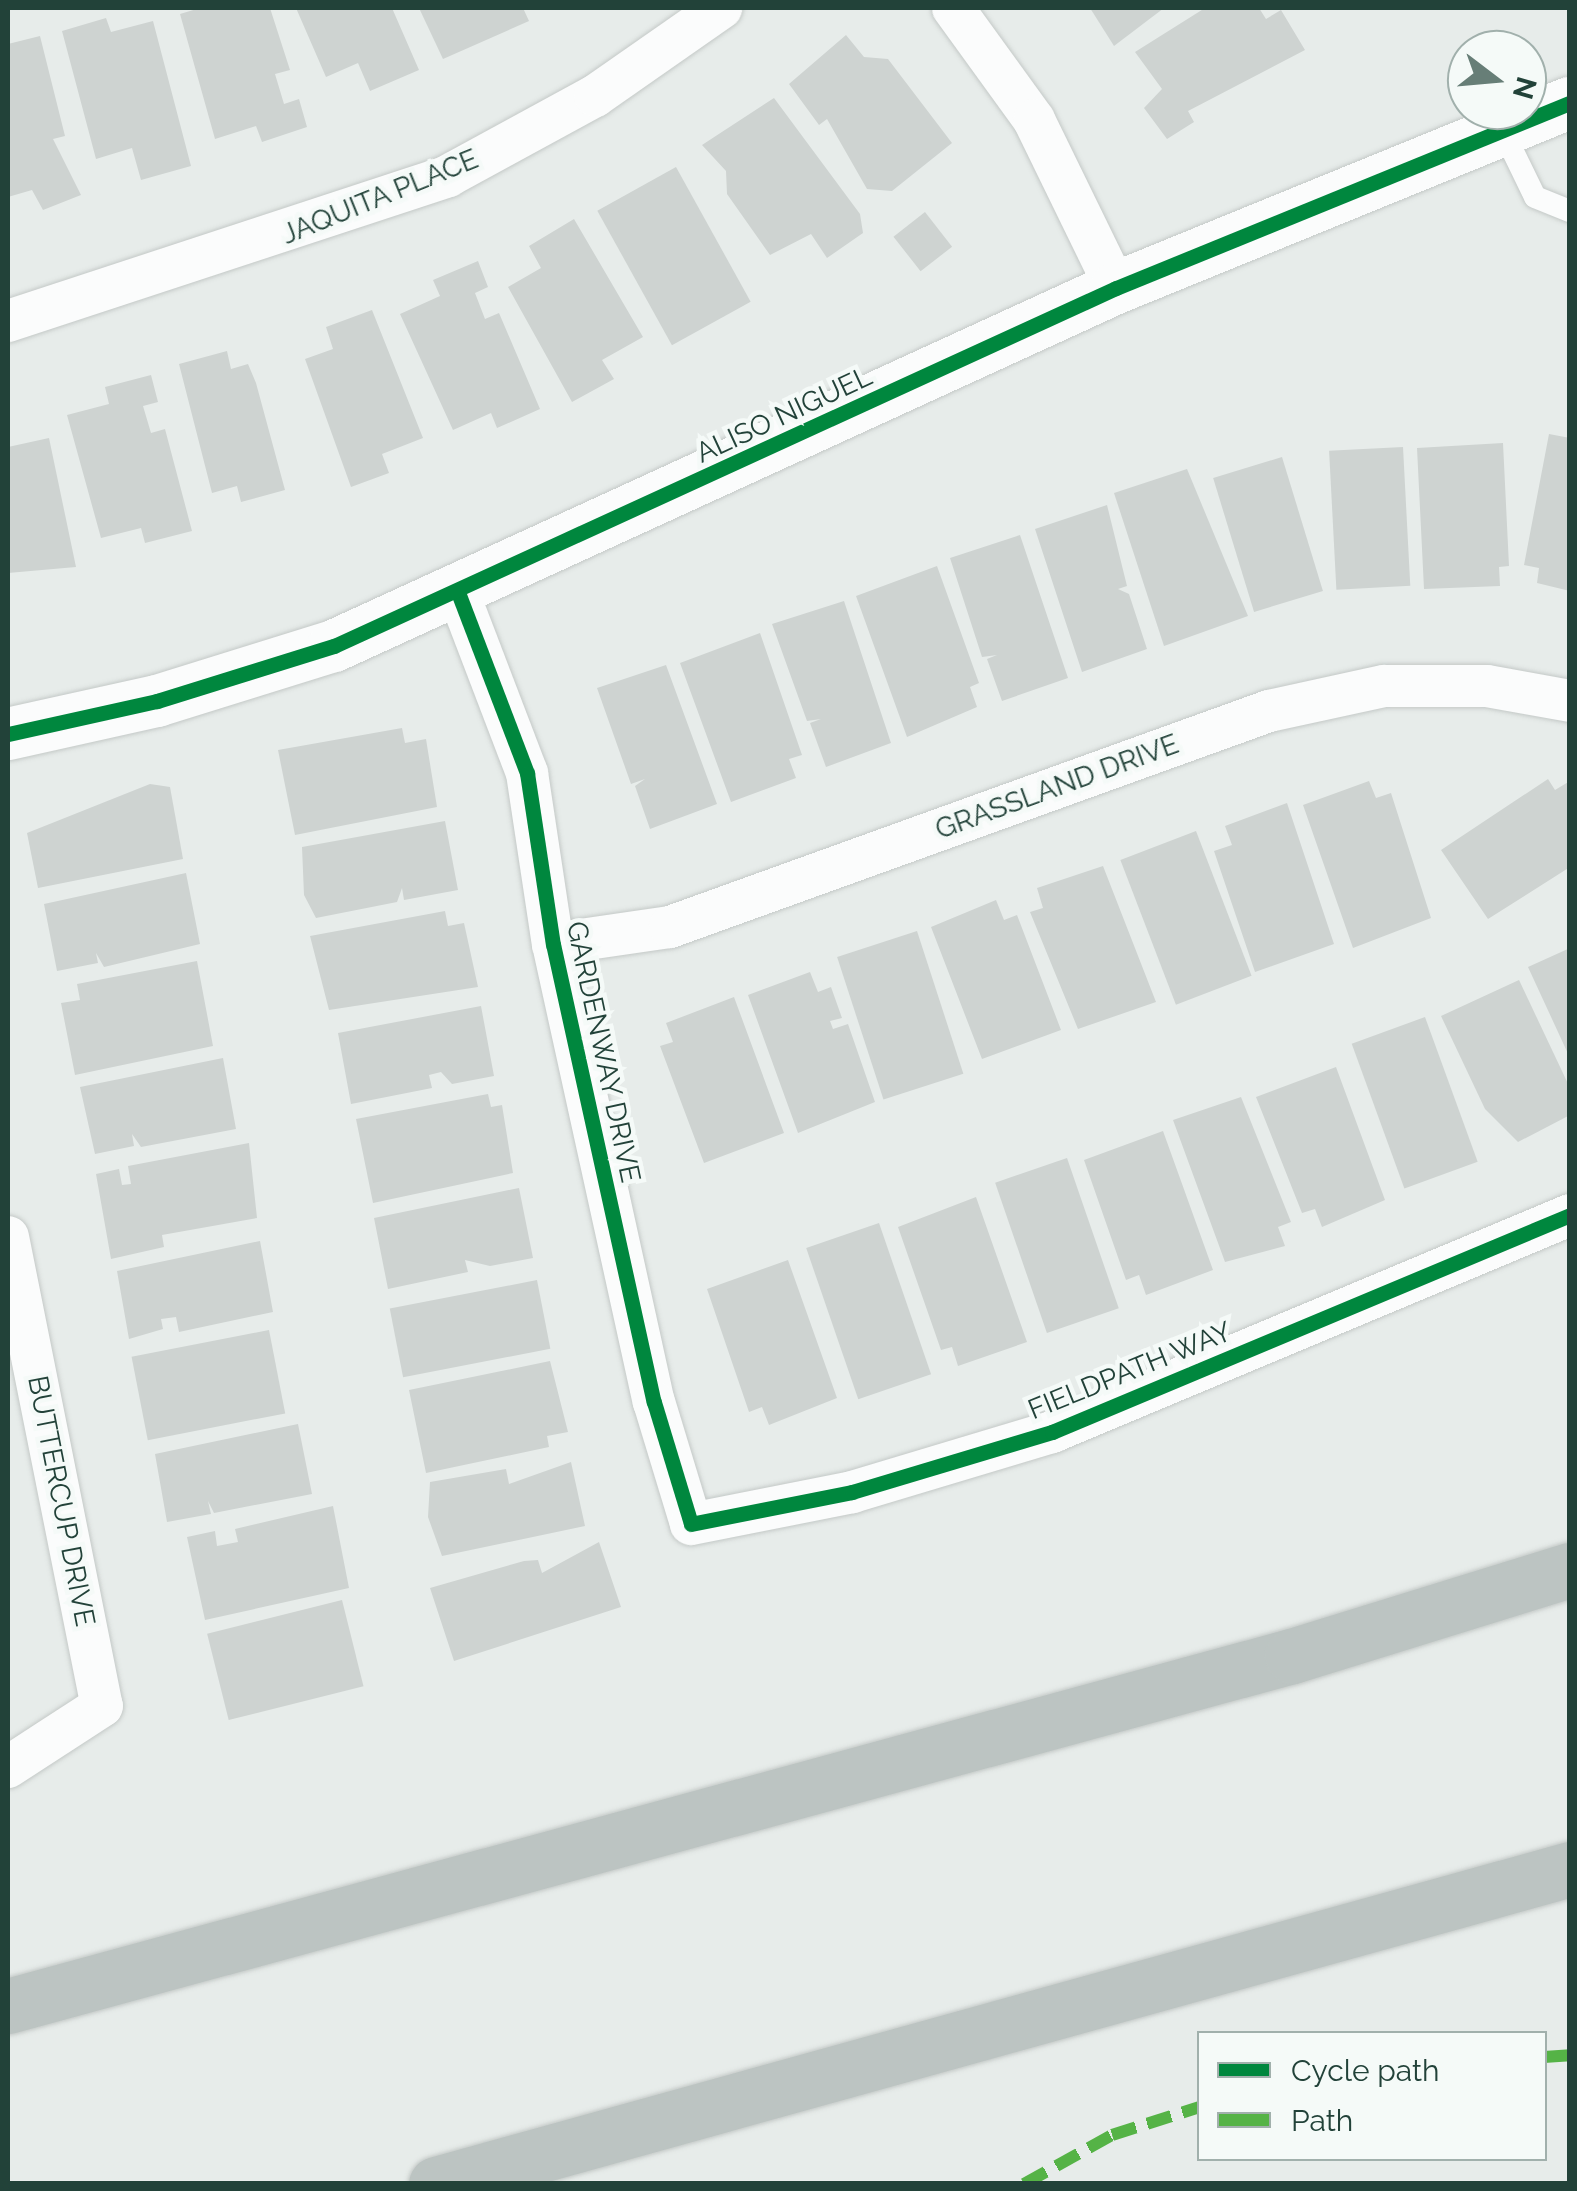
<!DOCTYPE html>
<style>
body{margin:0}
#map{position:relative;width:1577px;height:2191px;overflow:hidden;background:#e7ecea;font-family:Raleway,sans-serif}
div>[style]{position:absolute}
.building>*{inset:0;background:#ced3d1;transform-origin:0 0}
.roads{filter:drop-shadow(0 0 2px #c4c9c7) drop-shadow(0 0 2px #c4c9c7)}
.service>*{height:22px;margin:-11px;padding:0 11px;transform-origin:11px;border-radius:11px;background:#fbfcfc}
.minor>*{height:42px;margin:-21px;padding:0 21px;transform-origin:21px;border-radius:21px;background:#fbfcfc}
.tertiary>*{height:52px;margin:-26px;padding:0 26px;transform-origin:26px;border-radius:26px;background:#fbfcfc}
.motorway>*{height:55px;margin:-27.5px;padding:0 27.5px;transform-origin:27.5px;border-radius:27.5px;background:#bcc4c2}
.quiet>*{height:12px;margin-top:-6px;transform-origin:0;background:repeating-linear-gradient(90deg,#55b346 0 25px,transparent 0 37px)}
.cycleway>*{height:15px;margin:-7.5px;padding:0 7.5px;transform-origin:7.5px;border-radius:7.5px;background:#00873e}
span{translate:-50% -50%;white-space:nowrap;text-align:center;line-height:1.15;-webkit-text-stroke:9px #f5faf8;paint-order:stroke}
.street-label{font-size:28px;color:#224239}
.frame{position:absolute;inset:0;border:10px solid #224239;pointer-events:none}
.legend{position:absolute;left:1197px;top:2031px;width:350px;height:130px;box-sizing:border-box;background:#f5faf8;border:2px solid #a1b0ac;margin:0;padding:12px 18px;list-style:none;font-size:30px;color:#224239}
.legend li{display:flex;align-items:center;gap:20px;height:50px}
.legend b{width:50px;border:2px solid #a1b0ac}
.north{position:absolute;left:1447px;top:30px;width:100px;height:100px;box-sizing:border-box;background:#f5faf8;border:2px solid #a1b0ac;border-radius:50%;rotate:106deg;font-size:28px;font-weight:700;line-height:40px;text-align:center;color:#224239}
.north::after{content:'';display:block;margin:auto;width:35px;height:45px;background:#677e77;clip-path:polygon(50% 0,100% 100%,50% 72%,0 100%)}
</style>
<div id="map">
<div class="building">
<div style="clip-path:polygon(200px 8px,270px 8px,290px 70px,275px 74px,284px 104px,299px 99px,307px 127px,262px 142px,256px 126px,215px 139px,180px 14px)"></div>
<div style="clip-path:polygon(296px 8px,392px 8px,419px 70px,370px 91px,358px 63px,326px 77px)"></div>
<div style="clip-path:polygon(419px 8px,523px 8px,529px 21px,443px 59px)"></div>
<div style="clip-path:polygon(1090px 8px,1164px 8px,1114px 46px)"></div>
<div style="clip-path:polygon(1205px 8px,1259px 8px,1266px 19px,1281px 10px,1305px 50px,1188px 111px,1194px 122px,1167px 139px,1144px 108px,1162px 89px,1135px 52px)"></div>
<div style="clip-path:polygon(106px 18px,111px 32px,153px 21px,191px 166px,141px 180px,132px 148px,96px 159px,62px 31px)"></div>
<div style="clip-path:polygon(846px 35px,864px 57px,888px 59px,952px 143px,892px 191px,867px 189px,827px 119px,819px 125px,789px 84px)"></div>
<div style="clip-path:polygon(40px 36px,65px 136px,53px 139px,81px 195px,43px 210px,32px 190px,8px 197px,8px 44px)"></div>
<div style="clip-path:polygon(774px 98px,860px 214px,863px 233px,827px 258px,811px 234px,770px 255px,727px 194px,726px 171px,702px 145px)"></div>
<div style="left:676px;top:167px;width:154px;height:90px;rotate:61deg"></div>
<div style="left:925px;top:212px;width:44px;height:40px;rotate:52deg"></div>
<div style="clip-path:polygon(574px 219px,643px 337px,602px 360px,614px 379px,572px 402px,508px 287px,541px 268px,529px 246px)"></div>
<div style="clip-path:polygon(478px 261px,488px 287px,475px 293px,485px 319px,499px 313px,540px 409px,497px 428px,491px 413px,453px 430px,400px 314px,440px 296px,433px 280px)"></div>
<div style="clip-path:polygon(372px 310px,423px 438px,382px 454px,389px 473px,351px 487px,305px 359px,333px 349px,326px 327px)"></div>
<div style="clip-path:polygon(227px 351px,231px 369px,248px 364px,256px 383px,285px 490px,241px 502px,237px 486px,212px 493px,179px 364px)"></div>
<div style="clip-path:polygon(151px 375px,158px 402px,143px 406px,151px 433px,165px 429px,192px 531px,145px 543px,141px 528px,101px 538px,67px 415px,109px 404px,105px 387px)"></div>
<div style="clip-path:polygon(1549px 434px,1570px 438px,1570px 591px,1537px 583px,1539px 568px,1524px 565px)"></div>
<div style="clip-path:polygon(49px 438px,76px 567px,8px 573px,8px 447px)"></div>
<div style="clip-path:polygon(1503px 443px,1509px 566px,1499px 567px,1500px 586px,1424px 589px,1417px 448px)"></div>
<div style="left:1403px;top:447px;width:139px;height:74px;rotate:87deg"></div>
<div style="left:1282px;top:457px;width:140px;height:72px;rotate:73deg"></div>
<div style="clip-path:polygon(1187px 469px,1248px 616px,1164px 646px,1114px 493px)"></div>
<div style="clip-path:polygon(1107px 505px,1127px 586px,1118px 589px,1129px 594px,1147px 649px,1082px 672px,1035px 529px)"></div>
<div style="clip-path:polygon(1020px 535px,1068px 678px,1002px 701px,987px 659px,997px 655px,982px 657px,950px 558px)"></div>
<div style="clip-path:polygon(937px 566px,979px 683px,970px 687px,977px 707px,907px 737px,856px 596px)"></div>
<div style="clip-path:polygon(844px 601px,891px 743px,826px 767px,810px 723px,821px 719px,807px 721px,772px 624px)"></div>
<div style="clip-path:polygon(760px 633px,802px 755px,789px 759px,796px 778px,731px 802px,680px 663px)"></div>
<div style="clip-path:polygon(666px 665px,717px 804px,650px 829px,635px 786px,645px 779px,631px 784px,597px 688px)"></div>
<div style="clip-path:polygon(402px 728px,405px 743px,426px 739px,437px 807px,295px 835px,278px 750px)"></div>
<div style="clip-path:polygon(1548px 779px,1555px 790px,1570px 781px,1570px 867px,1488px 919px,1441px 850px)"></div>
<div style="clip-path:polygon(1369px 781px,1376px 798px,1391px 793px,1431px 918px,1353px 948px,1303px 805px)"></div>
<div style="clip-path:polygon(150px 784px,170px 787px,183px 859px,38px 888px,27px 833px)"></div>
<div style="clip-path:polygon(1287px 803px,1334px 944px,1255px 972px,1214px 851px,1232px 845px,1225px 826px)"></div>
<div style="clip-path:polygon(445px 821px,458px 890px,404px 900px,402px 888px,397px 902px,316px 918px,304px 895px,302px 847px)"></div>
<div style="left:1196px;top:831px;width:155px;height:81px;rotate:69deg"></div>
<div style="clip-path:polygon(1103px 866px,1156px 1002px,1078px 1029px,1030px 912px,1043px 908px,1037px 888px)"></div>
<div style="clip-path:polygon(186px 873px,200px 944px,104px 967px,96px 953px,98px 963px,57px 971px,44px 904px)"></div>
<div style="clip-path:polygon(996px 900px,1004px 920px,1017px 915px,1061px 1030px,982px 1059px,931px 927px)"></div>
<div style="clip-path:polygon(445px 911px,448px 926px,464px 923px,478px 987px,329px 1010px,310px 936px)"></div>
<div style="left:917px;top:931px;width:150px;height:84px;rotate:72deg"></div>
<div style="clip-path:polygon(1570px 948px,1570px 1058px,1528px 967px)"></div>
<div style="clip-path:polygon(197px 961px,213px 1046px,75px 1075px,61px 1003px,80px 1000px,77px 984px)"></div>
<div style="clip-path:polygon(810px 972px,818px 992px,831px 987px,842px 1018px,830px 1021px,833px 1029px,848px 1024px,875px 1102px,798px 1133px,748px 995px)"></div>
<div style="clip-path:polygon(1519px 980px,1570px 1088px,1570px 1115px,1518px 1142px,1485px 1109px,1441px 1016px)"></div>
<div style="clip-path:polygon(734px 997px,784px 1133px,704px 1163px,660px 1046px,673px 1042px,666px 1023px)"></div>
<div style="clip-path:polygon(481px 1006px,494px 1076px,452px 1084px,441px 1072px,429px 1075px,432px 1088px,351px 1104px,338px 1033px)"></div>
<div style="left:1425px;top:1017px;width:154px;height:78px;rotate:70deg"></div>
<div style="clip-path:polygon(223px 1058px,236px 1129px,141px 1147px,132px 1134px,134px 1146px,95px 1154px,80px 1087px)"></div>
<div style="clip-path:polygon(1336px 1067px,1385px 1200px,1322px 1227px,1315px 1209px,1302px 1213px,1256px 1097px)"></div>
<div style="clip-path:polygon(488px 1094px,491px 1107px,502px 1105px,513px 1173px,373px 1203px,356px 1119px)"></div>
<div style="clip-path:polygon(1241px 1097px,1291px 1222px,1278px 1227px,1285px 1246px,1225px 1262px,1173px 1120px)"></div>
<div style="clip-path:polygon(1163px 1131px,1213px 1270px,1146px 1295px,1139px 1275px,1126px 1280px,1084px 1160px)"></div>
<div style="clip-path:polygon(249px 1143px,257px 1218px,162px 1235px,164px 1247px,111px 1259px,96px 1174px,119px 1169px,122px 1185px,131px 1184px,128px 1166px)"></div>
<div style="left:1067px;top:1158px;width:159px;height:76px;rotate:71deg"></div>
<div style="clip-path:polygon(519px 1188px,533px 1258px,490px 1266px,465px 1260px,468px 1272px,388px 1289px,374px 1218px)"></div>
<div style="clip-path:polygon(976px 1197px,1027px 1342px,958px 1366px,952px 1347px,941px 1350px,898px 1227px)"></div>
<div style="left:879px;top:1223px;width:160px;height:77px;rotate:71deg"></div>
<div style="clip-path:polygon(260px 1241px,273px 1312px,179px 1332px,176px 1317px,161px 1319px,163px 1329px,129px 1339px,117px 1271px)"></div>
<div style="clip-path:polygon(788px 1260px,837px 1398px,769px 1425px,762px 1407px,749px 1412px,707px 1289px)"></div>
<div style="left:537px;top:1280px;width:70px;height:150px;rotate:79deg"></div>
<div style="left:269px;top:1330px;width:85px;height:140px;rotate:79deg"></div>
<div style="clip-path:polygon(550px 1361px,568px 1432px,547px 1436px,549px 1447px,426px 1473px,409px 1390px)"></div>
<div style="clip-path:polygon(298px 1424px,312px 1494px,214px 1513px,208px 1501px,211px 1514px,167px 1522px,155px 1454px)"></div>
<div style="clip-path:polygon(571px 1462px,585px 1526px,442px 1556px,428px 1517px,430px 1482px,506px 1469px,509px 1484px)"></div>
<div style="clip-path:polygon(333px 1506px,349px 1588px,205px 1620px,187px 1537px,215px 1531px,217px 1546px,238px 1542px,235px 1529px)"></div>
<div style="clip-path:polygon(599px 1542px,621px 1607px,454px 1661px,430px 1588px,524px 1561px,538px 1560px,542px 1573px)"></div>
<div style="left:342px;top:1600px;width:89px;height:139px;rotate:76deg"></div>
</div>
<div class="roads">
<div class="service">
<div style="left:1503px;top:131px;width:73px;rotate:64.1deg"></div>
<div style="left:1535px;top:197px;width:38px;rotate:22deg"></div>
</div>
<div class="minor">
<div style="left:953px;top:8px;width:138px;rotate:54.1deg"></div>
<div style="left:1034px;top:120px;width:187px;rotate:64deg"></div>
<div style="left:8px;top:321px;width:463px;rotate:-18.2deg"></div>
<div style="left:448px;top:176px;width:167px;rotate:-28.6deg"></div>
<div style="left:595px;top:96px;width:154px;rotate:-34.9deg"></div>
<div style="left:459px;top:595px;width:191px;rotate:69.1deg"></div>
<div style="left:527px;top:773px;width:173px;rotate:81.4deg"></div>
<div style="left:553px;top:944px;width:469px;rotate:77.6deg"></div>
<div style="left:654px;top:1402px;width:127px;rotate:73.1deg"></div>
<div style="left:691px;top:1524px;width:164px;rotate:-11.2deg"></div>
<div style="left:852px;top:1492px;width:209px;rotate:-16.7deg"></div>
<div style="left:1052px;top:1432px;width:562px;rotate:-22.73deg"></div>
<div style="left:553px;top:944px;width:118px;rotate:-8.3deg"></div>
<div style="left:670px;top:927px;width:637px;rotate:-19.83deg"></div>
<div style="left:1269px;top:711px;width:118px;rotate:-12.3deg"></div>
<div style="left:1384px;top:686px;width:103px"></div>
<div style="left:1487px;top:686px;width:84px;rotate:10.2deg"></div>
<div style="left:8px;top:1237px;width:478px;rotate:78.7deg"></div>
<div style="left:102px;top:1706px;width:112px;rotate:147deg"></div>
</div>
<div class="tertiary">
<div style="left:8px;top:734px;width:153px;rotate:-12.5deg"></div>
<div style="left:157px;top:701px;width:185px;rotate:-17.3deg"></div>
<div style="left:334px;top:646px;width:860px;rotate:-24.6deg"></div>
<div style="left:1116px;top:288px;width:490px;rotate:-22.2deg"></div>
</div>
<div class="motorway">
<div style="left:8px;top:2006px;width:1331px;rotate:-15.25deg"></div>
<div style="left:1292px;top:1656px;width:291px;rotate:-17.2deg"></div>
<div style="left:436px;top:2184px;width:1177px;rotate:-15.52deg"></div>
</div>
</div>
<div class="quiet">
<div style="left:1544px;top:2057px;width:26px;rotate:-4deg"></div>
<div style="left:1024px;top:2184px;width:101px;rotate:-29.1deg"></div>
<div style="left:1112px;top:2135px;width:92px;rotate:-17.7deg"></div>
</div>
<div class="cycleway">
<div style="left:459px;top:595px;width:191px;rotate:69.1deg"></div>
<div style="left:527px;top:773px;width:173px;rotate:81.4deg"></div>
<div style="left:553px;top:944px;width:469px;rotate:77.6deg"></div>
<div style="left:654px;top:1402px;width:127px;rotate:73.1deg"></div>
<div style="left:691px;top:1524px;width:164px;rotate:-11.2deg"></div>
<div style="left:852px;top:1492px;width:209px;rotate:-16.7deg"></div>
<div style="left:1052px;top:1432px;width:562px;rotate:-22.73deg"></div>
<div style="left:8px;top:734px;width:153px;rotate:-12.5deg"></div>
<div style="left:157px;top:701px;width:185px;rotate:-17.3deg"></div>
<div style="left:334px;top:646px;width:860px;rotate:-24.6deg"></div>
<div style="left:1116px;top:288px;width:490px;rotate:-22.2deg"></div>
</div>
<div class="street-label">
<span style="left:380px;top:197px;rotate:-22deg">JAQUITA PLACE</span>
<span style="left:784px;top:415px;rotate:-25deg">ALISO NIGUEL</span>
<span style="left:1057px;top:787px;rotate:-20deg">GRASSLAND DRIVE</span>
<span style="left:603px;top:1052px;rotate:78deg">GARDENWAY DRIVE</span>
<span style="left:1130px;top:1371px;rotate:-22deg">FIELDPATH WAY</span>
<span style="left:61px;top:1501px;rotate:79deg">BUTTERCUP DRIVE</span>
</div>
<div class="frame"></div>
<ul class="legend">
<li><b style="height:12px;background:#00873e"></b>Cycle path</li>
<li><b style="height:12px;background:#55b346"></b>Path</li>
</ul>
<div class="north">N</div>
</div>
